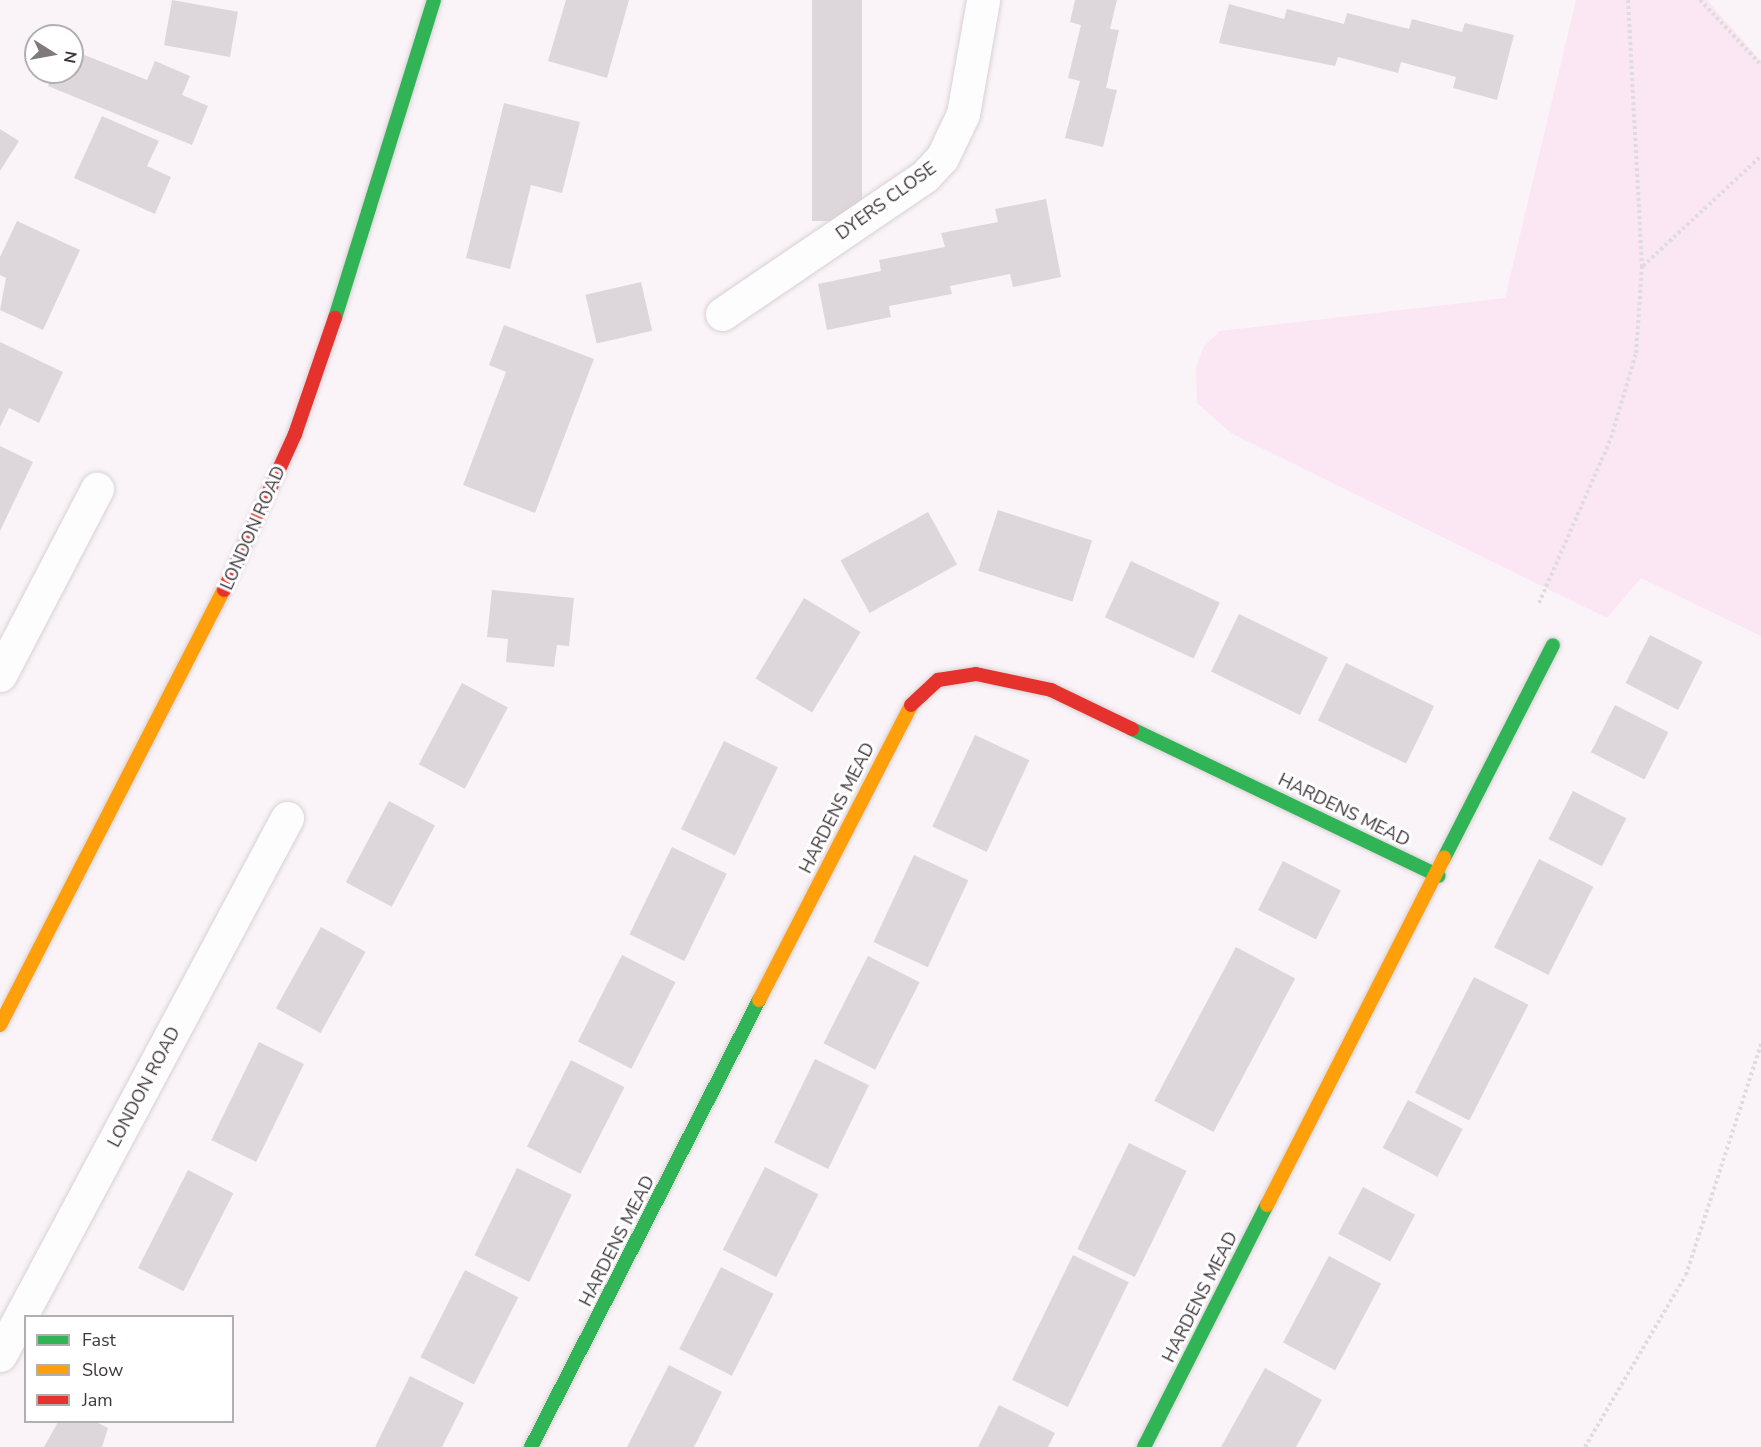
<!DOCTYPE html>
<style>
body{margin:0}
#map{position:relative;width:1761px;height:1447px;overflow:hidden;background:#faf4f8;font-family:"Nunito Sans",sans-serif}
div>[style]{position:absolute}
.green>*{inset:0;background:#fbe6f4}
.building>*{inset:0;background:#ddd7db;transform-origin:0 0}
.path>*{height:4px;margin-top:-2px;transform-origin:0;background:repeating-linear-gradient(90deg,#dfdcde 0 3px,transparent 0 6px)}
.roads{filter:drop-shadow(0 0 2px #d8d1d5) drop-shadow(0 0 2px #d8d1d5)}
.street>*{height:33px;margin:-16.5px;padding:0 16.5px;transform-origin:16.5px;border-radius:16.5px;background:#fefdfe}
.fast>*{height:14px;margin:-7px;padding:0 7px;transform-origin:7px;border-radius:7px;background:#30b455}
.slow>*{height:14px;margin:-7px;padding:0 7px;transform-origin:7px;border-radius:7px;background:#ff9f0a}
.jam>*{height:14px;margin:-7px;padding:0 7px;transform-origin:7px;border-radius:7px;background:#e5322d}
span{translate:-50% -50%;white-space:nowrap;text-align:center;line-height:1.15;-webkit-text-stroke:6px #fff;paint-order:stroke}
.street-label{font-size:18px;color:#3f373c}
.legend{position:absolute;left:24px;top:1315px;width:210px;height:108px;box-sizing:border-box;background:#fff;border:2px solid #b2afb1;margin:0;padding:8px 10px;list-style:none;font-size:18px;color:#3f373c}
.legend li{display:flex;align-items:center;gap:12px;height:30px}
.legend b{width:30px;border:2px solid #b2afb1}
.north{position:absolute;left:24px;top:24px;width:60px;height:60px;box-sizing:border-box;background:#fff;border:2px solid #b2afb1;border-radius:50%;rotate:101deg;font-size:16px;font-weight:700;line-height:24px;text-align:center;color:#3f373c}
.north::after{content:'';display:block;margin:auto;width:21px;height:27px;background:#80797e;clip-path:polygon(50% 0,100% 100%,50% 72%,0 100%)}
</style>
<div id="map">
<div class="green">
<div style="clip-path:polygon(1576px 0,1707px 0,1761px 61px,1761px 636px,1641px 578px,1607px 618px,1231px 433px,1197px 403px,1196px 368px,1204px 346px,1220px 331px,1505px 298px)"></div>
</div>
<div class="building">
<div style="left:172px;top:0;width:67px;height:46px;rotate:10deg"></div>
<div style="clip-path:polygon(566px 0,629px 0,607px 78px,548px 61px)"></div>
<div style="left:812px;top:0;width:50px;height:221px"></div>
<div style="clip-path:polygon(1075px 0,1117px 0,1110px 29px,1119px 30px,1106px 88px,1117px 90px,1103px 147px,1065px 138px,1080px 81px,1068px 78px,1081px 25px,1070px 22px)"></div>
<div style="clip-path:polygon(1229px 4px,1284px 19px,1287px 9px,1344px 24px,1347px 13px,1409px 29px,1412px 19px,1462px 32px,1465px 23px,1514px 35px,1497px 100px,1453px 88px,1456px 77px,1401px 62px,1398px 73px,1338px 57px,1335px 66px,1219px 43px)"></div>
<div style="clip-path:polygon(72px 50px,147px 80px,155px 61px,190px 76px,182px 95px,208px 106px,192px 145px,48px 86px,53px 72px,72px 72px)"></div>
<div style="clip-path:polygon(504px 103px,580px 122px,562px 193px,531px 185px,510px 269px,466px 258px)"></div>
<div style="clip-path:polygon(102px 116px,159px 141px,147px 166px,171px 177px,155px 214px,74px 178px)"></div>
<div style="clip-path:polygon(0 129px,19px 141px,0 171px)"></div>
<div style="clip-path:polygon(1046px 199px,1061px 277px,1013px 287px,1010px 274px,950px 286px,952px 294px,889px 306px,891px 317px,827px 330px,818px 284px,881px 271px,879px 260px,945px 247px,941px 233px,998px 222px,995px 209px)"></div>
<div style="clip-path:polygon(17px 221px,80px 250px,43px 330px,0 310px,6px 278px,0 275px,0 257px)"></div>
<div style="left:641px;top:282px;width:50px;height:57px;rotate:77deg"></div>
<div style="clip-path:polygon(504px 325px,594px 359px,535px 513px,463px 485px,506px 372px,489px 365px)"></div>
<div style="clip-path:polygon(0 342px,63px 372px,39px 423px,9px 408px,0 427px)"></div>
<div style="clip-path:polygon(0 446px,33px 462px,0 531px)"></div>
<div style="left:998px;top:510px;width:99px;height:64px;rotate:18deg"></div>
<div style="left:928px;top:512px;width:60px;height:100px;rotate:61deg"></div>
<div style="left:1131px;top:561px;width:98px;height:62px;rotate:25deg"></div>
<div style="clip-path:polygon(492px 590px,574px 598px,569px 646px,557px 645px,554px 667px,506px 662px,508px 639px,487px 637px)"></div>
<div style="left:804px;top:598px;width:66px;height:94px;rotate:31deg"></div>
<div style="left:1239px;top:614px;width:99px;height:64px;rotate:26deg"></div>
<div style="left:1650px;top:635px;width:59px;height:54px;rotate:27deg"></div>
<div style="left:1346px;top:663px;width:98px;height:64px;rotate:26deg"></div>
<div style="left:462px;top:683px;width:52px;height:92px;rotate:28deg"></div>
<div style="left:1615px;top:705px;width:60px;height:53px;rotate:27deg"></div>
<div style="left:975px;top:735px;width:60px;height:101px;rotate:25deg"></div>
<div style="left:724px;top:741px;width:60px;height:98px;rotate:26deg"></div>
<div style="left:1573px;top:791px;width:60px;height:54px;rotate:27deg"></div>
<div style="left:389px;top:801px;width:52px;height:92px;rotate:28deg"></div>
<div style="left:672px;top:847px;width:61px;height:97px;rotate:26deg"></div>
<div style="left:914px;top:855px;width:60px;height:96px;rotate:25deg"></div>
<div style="left:1539px;top:859px;width:61px;height:99px;rotate:27deg"></div>
<div style="left:1283px;top:861px;width:65px;height:55px;rotate:27deg"></div>
<div style="left:321px;top:927px;width:51px;height:93px;rotate:29deg"></div>
<div style="left:1236px;top:947px;width:67px;height:174px;rotate:28deg"></div>
<div style="left:622px;top:955px;width:60px;height:97px;rotate:27deg"></div>
<div style="left:868px;top:956px;width:58px;height:98px;rotate:27deg"></div>
<div style="left:1474px;top:977px;width:61px;height:130px;rotate:27deg"></div>
<div style="left:259px;top:1042px;width:50px;height:109px;rotate:26deg"></div>
<div style="left:815px;top:1059px;width:60px;height:93px;rotate:26deg"></div>
<div style="left:571px;top:1060px;width:60px;height:97px;rotate:27deg"></div>
<div style="left:1408px;top:1100px;width:62px;height:54px;rotate:28deg"></div>
<div style="left:1129px;top:1143px;width:64px;height:118px;rotate:26deg"></div>
<div style="left:765px;top:1167px;width:60px;height:93px;rotate:27deg"></div>
<div style="left:517px;top:1168px;width:61px;height:97px;rotate:26deg"></div>
<div style="left:188px;top:1170px;width:51px;height:110px;rotate:27deg"></div>
<div style="left:1363px;top:1187px;width:59px;height:53px;rotate:28deg"></div>
<div style="left:1073px;top:1255px;width:62px;height:139px;rotate:26deg"></div>
<div style="left:1329px;top:1256px;width:59px;height:98px;rotate:28deg"></div>
<div style="left:721px;top:1267px;width:59px;height:92px;rotate:27deg"></div>
<div style="left:465px;top:1270px;width:60px;height:98px;rotate:27deg"></div>
<div style="clip-path:polygon(669px 1365px,722px 1392px,694px 1447px,627px 1447px)"></div>
<div style="clip-path:polygon(1265px 1368px,1322px 1400px,1296px 1447px,1221px 1447px)"></div>
<div style="clip-path:polygon(410px 1376px,464px 1403px,442px 1447px,375px 1447px)"></div>
<div style="clip-path:polygon(999px 1405px,1055px 1433px,1048px 1447px,978px 1447px)"></div>
<div style="clip-path:polygon(58px 1422px,96px 1422px,108px 1428px,102px 1447px,44px 1447px)"></div>
</div>
<div class="path">
<div style="left:1700px;top:0;width:89px;rotate:46.8deg"></div>
<div style="left:1643px;top:266px;width:161px;rotate:-43deg"></div>
<div style="left:1539px;top:603px;width:180px;rotate:-66.4deg"></div>
<div style="left:1611px;top:438px;width:89px;rotate:-73.6deg"></div>
<div style="left:1636px;top:353px;width:86px;rotate:-86deg"></div>
<div style="left:1642px;top:267px;width:267px;rotate:-93deg"></div>
<div style="left:1585px;top:1447px;width:199px;rotate:-59.6deg"></div>
<div style="left:1686px;top:1275px;width:243px;rotate:-72deg"></div>
</div>
<div class="roads">
<div class="street">
<div style="left:722px;top:314px;width:245px;rotate:-34.2deg"></div>
<div style="left:925px;top:176px;width:25px;rotate:-47deg"></div>
<div style="left:942px;top:158px;width:49px;rotate:-64.5deg"></div>
<div style="left:963px;top:114px;width:116px;rotate:-80deg"></div>
<div style="left:0;top:675px;width:210px;rotate:-62.5deg"></div>
<div style="left:0;top:1355px;width:609px;rotate:-61.88deg"></div>
</div>
<div class="fast">
<div style="left:335px;top:318px;width:333px;rotate:-72.7deg"></div>
<div style="left:1132px;top:729px;width:340px;rotate:25.6deg"></div>
<div style="left:1444px;top:858px;width:239px;rotate:-62.9deg"></div>
<div style="left:531px;top:1447px;width:502px;rotate:-62.98deg"></div>
<div style="left:1144px;top:1447px;width:271px;rotate:-63.1deg"></div>
</div>
<div class="slow">
<div style="left:759px;top:1000px;width:332px;rotate:-62.7deg"></div>
<div style="left:0;top:1025px;width:489px;rotate:-62.8deg"></div>
<div style="left:1267px;top:1205px;width:390px;rotate:-63deg"></div>
</div>
<div class="jam">
<div style="left:224px;top:590px;width:171px;rotate:-65.5deg"></div>
<div style="left:295px;top:434px;width:123px;rotate:-71deg"></div>
<div style="left:911px;top:705px;width:37px;rotate:-43deg"></div>
<div style="left:938px;top:680px;width:38px;rotate:-9deg"></div>
<div style="left:976px;top:674px;width:77px;rotate:12deg"></div>
<div style="left:1051px;top:690px;width:90px;rotate:25.7deg"></div>
</div>
</div>
<div class="street-label">
<span style="left:886px;top:201px;rotate:-36deg">DYERS CLOSE</span>
<span style="left:253px;top:528px;rotate:-66deg">LONDON ROAD</span>
<span style="left:837px;top:808px;rotate:-63deg">HARDENS MEAD</span>
<span style="left:1344px;top:810px;rotate:26deg">HARDENS MEAD</span>
<span style="left:144px;top:1087px;rotate:-62deg">LONDON ROAD</span>
<span style="left:617px;top:1241px;rotate:-63deg">HARDENS MEAD</span>
<span style="left:1200px;top:1297px;rotate:-63deg">HARDENS MEAD</span>
</div>
<ul class="legend">
<li><b style="height:8px;background:#30b455"></b>Fast</li>
<li><b style="height:8px;background:#ff9f0a"></b>Slow</li>
<li><b style="height:8px;background:#e5322d"></b>Jam</li>
</ul>
<div class="north">N</div>
</div>
